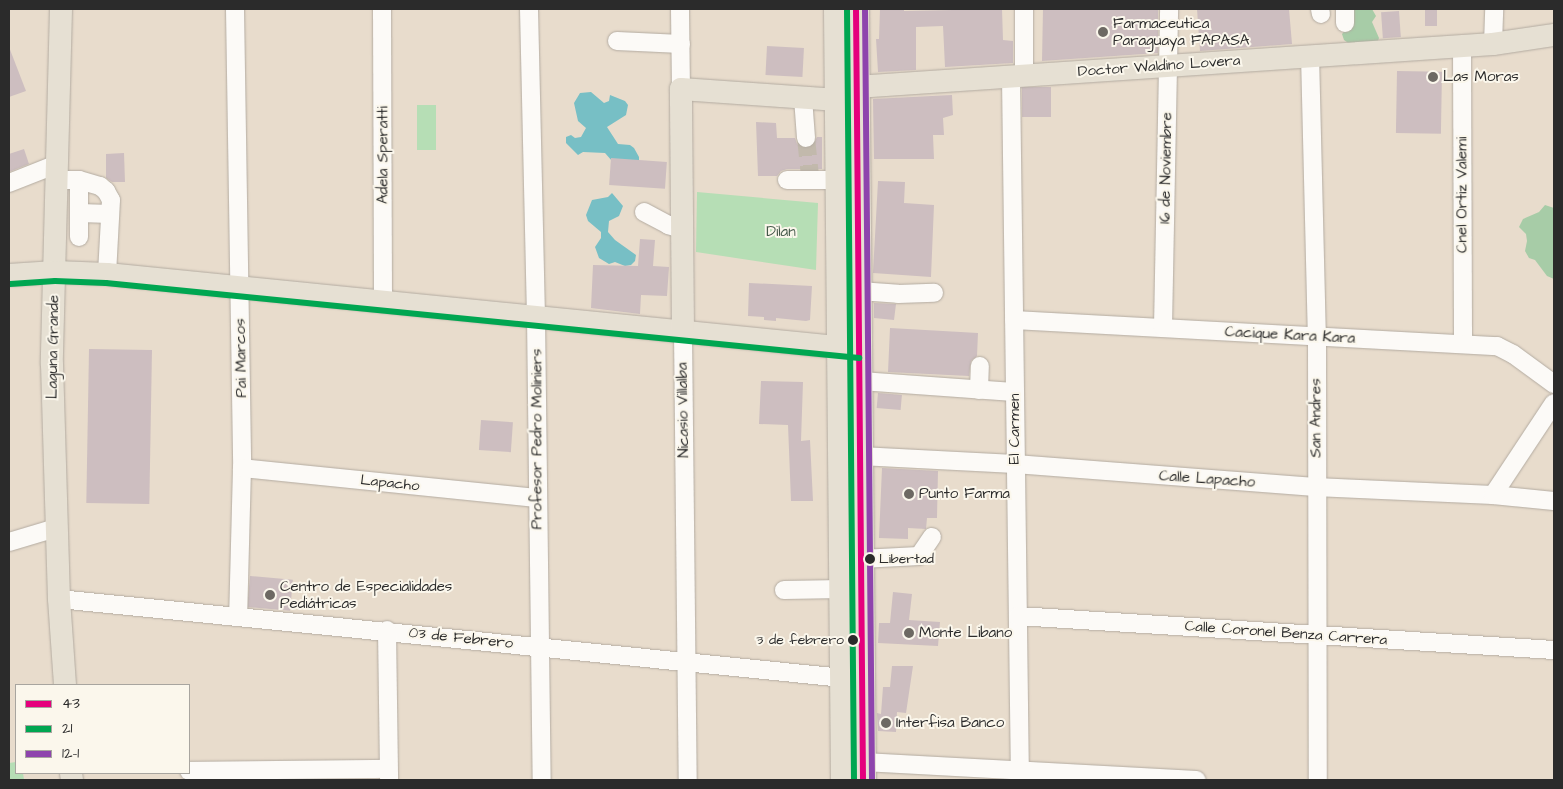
<!DOCTYPE html>
<meta charset="utf-8">
<style>
body{margin:0}
#map{position:relative;width:1563px;height:789px;overflow:hidden;background:#e8dccc;font-family:"Architects Daughter",sans-serif}
div>[style]{position:absolute}
.green>*{inset:0;background:#b6deb5;transform-origin:0 0}
.forest>*{inset:0;background:#a7cca7}
.water>*{inset:0;background:#77bfc5}
.building>*{inset:0;background:#cdbec0;transform-origin:0 0}
.minor-tunnel>*{height:18px;margin-top:-9px;transform-origin:0;background:repeating-linear-gradient(90deg,#c2b9ac 0 18px,transparent 0 27px)}
.roads{filter:drop-shadow(0 0 1px #b3aba1) drop-shadow(0 0 1px #b3aba1)}
.minor>*{height:18px;margin:-9px;padding:0 9px;transform-origin:9px;border-radius:9px;background:#fcfaf7}
.major>*{height:22px;margin:-11px;padding:0 11px;transform-origin:11px;border-radius:11px;background:#e6e0d3}
.highway>*{height:26px;margin:-13px;padding:0 13px;transform-origin:13px;border-radius:13px;background:#e6e0d3}
.bus-1>*{height:6px;margin:-3px;padding:0 3px;transform-origin:3px;border-radius:3px;background:#e5007d}
.bus-2>*{height:6px;margin:-3px;padding:0 3px;transform-origin:3px;border-radius:3px;background:#00a651}
.bus-3>*{height:6px;margin:-3px;padding:0 3px;transform-origin:3px;border-radius:3px;background:#8e44ad}
.dots>*{width:14px;height:14px;translate:-50% -50%;box-sizing:border-box;border:2px solid #fbf7ec;border-radius:50%}
span{translate:-50% -50%;white-space:nowrap;text-align:center;line-height:1.15;-webkit-text-stroke:4px #fbf7ec;paint-order:stroke}
.bus-label{font-size:14px;color:#2b2b2b}
.left{translate:0 -50%;text-align:left}
.right{translate:-100% -50%;text-align:right}
.poi-label{font-size:15px;color:#2b2b2b}
.street-label{font-size:15px;color:#2b2b2b}
.park-label{font-size:15px;color:#445849}
.frame{position:absolute;inset:0;border:10px solid #2b2b2b;pointer-events:none}
.legend{position:absolute;left:15px;top:684px;width:175px;height:90px;box-sizing:border-box;background:#fbf7ec;border:1px solid #a8a59f;margin:0;padding:6px 9px;list-style:none;font-size:15px;color:#2b2b2b}
.legend li{display:flex;align-items:center;gap:10px;height:25px}
.legend b{width:25px;border:1px solid #a8a59f}
</style>
<div id="map">
<div class="green">
<div style="left:417px;top:105px;width:19px;height:45px"></div>
<div style="clip-path:polygon(697px 192px,818px 203px,816px 270px,696px 252px)"></div>
<div style="clip-path:polygon(16px 762px,16px 773px,23px 773px,24px 780px,9px 780px,9px 763px)"></div>
</div>
<div class="forest">
<div style="clip-path:polygon(1341px 9px,1372px 9px,1376px 16px,1372px 22px,1379px 38px,1376px 46px,1354px 47px,1344px 40px,1342px 34px,1351px 24px)"></div>
<div style="clip-path:polygon(1545px 205px,1554px 208px,1554px 279px,1547px 276px,1535px 260px,1529px 258px,1525px 251px,1527px 241px,1526px 234px,1519px 227px,1523px 219px,1539px 212px)"></div>
</div>
<div class="water">
<div style="clip-path:polygon(591px 92px,604px 103px,609px 101px,610px 95px,625px 101px,628px 105px,626px 115px,607px 127px,618px 144px,630px 145px,634px 148px,639px 157px,639px 168px,619px 169px,605px 153px,583px 152px,578px 155px,566px 143px,566px 137px,571px 135px,575px 138px,581px 137px,586px 128px,578px 121px,574px 103px,580px 93px)"></div>
<div style="clip-path:polygon(612px 193px,623px 206px,619px 216px,609px 221px,608px 232px,615px 240px,636px 255px,635px 261px,631px 265px,625px 266px,615px 262px,609px 264px,599px 258px,595px 247px,601px 238px,601px 232px,588px 221px,586px 215px,592px 200px,608px 197px)"></div>
</div>
<div class="building">
<div style="clip-path:polygon(880px 9px,904px 9px,904px 11px,1002px 9px,1003px 40px,1013px 41px,1013px 63px,945px 67px,943px 26px,916px 27px,916px 70px,878px 72px,876px 39px,879px 39px)"></div>
<div style="clip-path:polygon(1043px 9px,1158px 9px,1158px 53px,1042px 61px)"></div>
<div style="clip-path:polygon(1197px 9px,1289px 9px,1292px 44px,1200px 51px)"></div>
<div style="left:1425px;top:9px;width:12px;height:17px"></div>
<div style="left:1399px;top:11px;width:26px;height:18px;rotate:86deg"></div>
<div style="left:767px;top:46px;width:37px;height:29px;rotate:3deg"></div>
<div style="clip-path:polygon(9px 47px,26px 91px,9px 97px)"></div>
<div style="left:1397px;top:71px;width:45px;height:62px;rotate:1deg"></div>
<div style="left:1051px;top:87px;width:30px;height:29px;rotate:90deg"></div>
<div style="clip-path:polygon(952px 95px,953px 115px,943px 118px,944px 135px,933px 135px,934px 159px,874px 159px,873px 99px)"></div>
<div style="clip-path:polygon(756px 122px,776px 123px,777px 138px,795px 138px,797px 144px,802px 148px,812px 147px,817px 137px,822px 137px,822px 169px,787px 169px,781px 171px,777px 176px,758px 176px)"></div>
<div style="clip-path:polygon(24px 149px,29px 164px,9px 172px,9px 154px)"></div>
<div style="clip-path:polygon(124px 153px,125px 182px,112px 182px,106px 178px,106px 154px)"></div>
<div style="left:611px;top:158px;width:56px;height:27px;rotate:4deg"></div>
<div style="clip-path:polygon(878px 181px,905px 182px,904px 203px,934px 205px,931px 277px,873px 273px)"></div>
<div style="clip-path:polygon(640px 239px,655px 240px,653px 266px,669px 267px,667px 296px,641px 295px,640px 314px,591px 308px,593px 265px,638px 266px)"></div>
<div style="clip-path:polygon(749px 283px,812px 286px,810px 320px,806px 321px,776px 318px,776px 321px,764px 320px,764px 317px,748px 316px)"></div>
<div style="clip-path:polygon(874px 303px,896px 304px,894px 320px,874px 318px)"></div>
<div style="clip-path:polygon(890px 328px,978px 333px,977px 356px,971px 361px,969px 376px,888px 372px)"></div>
<div style="left:89px;top:349px;width:63px;height:154px;rotate:1deg"></div>
<div style="clip-path:polygon(761px 381px,803px 382px,801px 441px,810px 440px,813px 501px,791px 501px,788px 425px,759px 424px)"></div>
<div style="left:878px;top:393px;width:24px;height:15px;rotate:5deg"></div>
<div style="left:481px;top:420px;width:32px;height:30px;rotate:4deg"></div>
<div style="clip-path:polygon(882px 468px,938px 471px,937px 518px,927px 518px,926px 529px,908px 528px,908px 539px,879px 538px)"></div>
<div style="left:250px;top:576px;width:43px;height:31px;rotate:5deg"></div>
<div style="clip-path:polygon(893px 592px,912px 594px,909px 620px,940px 622px,938px 646px,878px 643px,879px 623px,890px 623px)"></div>
<div style="clip-path:polygon(892px 666px,913px 666px,906px 713px,897px 712px,896px 732px,878px 731px,877px 713px,881px 714px,883px 687px,890px 687px)"></div>
</div>
<div class="minor-tunnel">
<div style="left:806px;top:138px;width:37px;rotate:84deg"></div>
</div>
<div class="roads">
<div class="minor">
<div style="left:235px;top:9px;width:459px;rotate:89.1deg"></div>
<div style="left:242px;top:468px;width:148px;rotate:91.5deg"></div>
<div style="left:382px;top:9px;width:293px;rotate:89.8deg"></div>
<div style="left:529px;top:9px;width:308px;rotate:88.7deg"></div>
<div style="left:536px;top:317px;width:463px;rotate:89.3deg"></div>
<div style="left:680px;top:9px;width:80px;rotate:89.3deg"></div>
<div style="left:1024px;top:9px;width:67px;rotate:90deg"></div>
<div style="left:1320px;top:9px;width:5px;rotate:79deg"></div>
<div style="left:1345px;top:9px;width:14px;rotate:90deg"></div>
<div style="left:617px;top:41px;width:64px;rotate:2.7deg"></div>
<div style="left:1493px;top:44px;width:35px;rotate:-88deg"></div>
<div style="left:1462px;top:46px;width:297px;rotate:89.8deg"></div>
<div style="left:1310px;top:55px;width:281px;rotate:88.6deg"></div>
<div style="left:1317px;top:336px;width:444px;rotate:89.9deg"></div>
<div style="left:1011px;top:77px;width:703px;rotate:89.27deg"></div>
<div style="left:803px;top:98px;width:40px;rotate:85.7deg"></div>
<div style="left:57px;top:180px;width:22px"></div>
<div style="left:79px;top:180px;width:22px;rotate:16deg"></div>
<div style="left:100px;top:186px;width:8px;rotate:40deg"></div>
<div style="left:106px;top:191px;width:10px;rotate:61deg"></div>
<div style="left:111px;top:200px;width:74px;rotate:93.1deg"></div>
<div style="left:79px;top:180px;width:57px;rotate:90deg"></div>
<div style="left:787px;top:180px;width:52px"></div>
<div style="left:9px;top:183px;width:52px;rotate:-21.6deg"></div>
<div style="left:644px;top:212px;width:27px;rotate:28deg"></div>
<div style="left:668px;top:225px;width:15px;rotate:16deg"></div>
<div style="left:80px;top:213px;width:30px;rotate:2deg"></div>
<div style="left:859px;top:291px;width:39px;rotate:4deg"></div>
<div style="left:898px;top:294px;width:36px;rotate:-2deg"></div>
<div style="left:1014px;top:320px;width:484px;rotate:3.1deg"></div>
<div style="left:1497px;top:346px;width:18px;rotate:27deg"></div>
<div style="left:1513px;top:354px;width:51px;rotate:36.2deg"></div>
<div style="left:1163px;top:327px;width:318px;rotate:-88.9deg"></div>
<div style="left:683px;top:332px;width:448px;rotate:89.4deg"></div>
<div style="left:861px;top:381px;width:153px;rotate:4.1deg"></div>
<div style="left:979px;top:390px;width:24px;rotate:-88deg"></div>
<div style="left:860px;top:456px;width:155px;rotate:3deg"></div>
<div style="left:1015px;top:464px;width:301px;rotate:4.4deg"></div>
<div style="left:1315px;top:487px;width:178px;rotate:2.6deg"></div>
<div style="left:1493px;top:495px;width:61px;rotate:5.6deg"></div>
<div style="left:242px;top:468px;width:297px;rotate:5.8deg"></div>
<div style="left:1493px;top:495px;width:110px;rotate:-56.5deg"></div>
<div style="left:9px;top:542px;width:49px;rotate:-16.6deg"></div>
<div style="left:861px;top:559px;width:58px;rotate:-3deg"></div>
<div style="left:919px;top:556px;width:23px;rotate:-56deg"></div>
<div style="left:784px;top:590px;width:58px;rotate:-1deg"></div>
<div style="left:59px;top:599px;width:799px;rotate:5.75deg"></div>
<div style="left:1018px;top:616px;width:537px;rotate:3.63deg"></div>
<div style="left:387px;top:630px;width:150px;rotate:89.2deg"></div>
<div style="left:863px;top:762px;width:334px;rotate:3.1deg"></div>
<div style="left:189px;top:771px;width:199px;rotate:-0.6deg"></div>
</div>
<div class="major">
<div style="left:61px;top:9px;width:355px;rotate:91.5deg"></div>
<div style="left:52px;top:364px;width:235px;rotate:88.3deg"></div>
<div style="left:59px;top:599px;width:86px;rotate:86deg"></div>
<div style="left:9px;top:275px;width:46px;rotate:-3.7deg"></div>
<div style="left:55px;top:272px;width:52px;rotate:2.2deg"></div>
<div style="left:107px;top:274px;width:753px;rotate:5.72deg"></div>
<div style="left:683px;top:332px;width:243px;rotate:-90.5deg"></div>
<div style="left:681px;top:89px;width:157px;rotate:4deg"></div>
<div style="left:838px;top:100px;width:22px;rotate:-36deg"></div>
<div style="left:856px;top:87px;width:638px;rotate:-3.86deg"></div>
<div style="left:1493px;top:44px;width:62px;rotate:-8.4deg"></div>
<div style="left:71px;top:773px;width:7px;rotate:82deg"></div>
</div>
<div class="highway">
<div style="left:837px;top:9px;width:771px;rotate:89.48deg"></div>
<div style="left:856px;top:9px;width:771px;rotate:89.48deg"></div>
</div>
</div>
<div class="bus-1">
<div style="left:856px;top:9px;width:771px;rotate:89.48deg"></div>
</div>
<div class="bus-2">
<div style="left:847px;top:9px;width:771px;rotate:89.48deg"></div>
<div style="left:10px;top:284px;width:45px;rotate:-3.8deg"></div>
<div style="left:55px;top:281px;width:51px;rotate:2.2deg"></div>
<div style="left:106px;top:283px;width:757px;rotate:5.69deg"></div>
</div>
<div class="bus-3">
<div style="left:865px;top:9px;width:771px;rotate:89.48deg"></div>
</div>
<div class="dots">
<div style="left:1103px;top:32px;background:#6d6963"></div>
<div style="left:1433px;top:77px;background:#6d6963"></div>
<div style="left:909px;top:494px;background:#6d6963"></div>
<div style="left:870px;top:559px;background:#2b2b2b"></div>
<div style="left:270px;top:595px;background:#6d6963"></div>
<div style="left:909px;top:633px;background:#6d6963"></div>
<div style="left:853px;top:640px;background:#2b2b2b"></div>
<div style="left:886px;top:723px;background:#6d6963"></div>
</div>
<div class="bus-label">
<span class="left" style="left:879px;top:559px">Libertad</span>
<span class="right" style="left:844px;top:640px">3 de febrero</span>
</div>
<div class="poi-label">
<span class="left" style="left:1113px;top:32px">Farmaceutica<br>Paraguaya FAPASA</span>
<span class="left" style="left:1443px;top:77px">Las Moras</span>
<span class="left" style="left:919px;top:494px">Punto Farma</span>
<span class="left" style="left:280px;top:595px">Centro de Especialidades<br>Pediátricas</span>
<span class="left" style="left:919px;top:633px">Monte Libano</span>
<span class="left" style="left:896px;top:723px">Interfisa Banco</span>
</div>
<div class="street-label">
<span style="left:1159px;top:66px;rotate:-4deg">Doctor Waldino Lovera</span>
<span style="left:383px;top:155px;rotate:-90deg">Adela Speratti</span>
<span style="left:1166px;top:168px;rotate:-89deg">16 de Noviembre</span>
<span style="left:1462px;top:195px;rotate:-90deg">Cnel Ortiz Valemi</span>
<span style="left:1290px;top:335px;rotate:3deg">Cacique Kara Kara</span>
<span style="left:53px;top:347px;rotate:-89deg">Laguna Grande</span>
<span style="left:241px;top:358px;rotate:-91deg">Pai Marcos</span>
<span style="left:683px;top:410px;rotate:-91deg">Nicasio Villalba</span>
<span style="left:1316px;top:418px;rotate:-90deg">San Andres</span>
<span style="left:1015px;top:429px;rotate:-90deg">El Carmen</span>
<span style="left:537px;top:439px;rotate:-90deg">Profesor Pedro Moliniers</span>
<span style="left:1207px;top:479px;rotate:4deg">Calle Lapacho</span>
<span style="left:390px;top:483px;rotate:6deg">Lapacho</span>
<span style="left:1286px;top:633px;rotate:4deg">Calle Coronel Benza Carrera</span>
<span style="left:461px;top:638px;rotate:6deg">03 de Febrero</span>
</div>
<div class="park-label">
<span style="left:781px;top:232px">Dilan</span>
</div>
<div class="frame"></div>
<ul class="legend">
<li><b style="height:6px;background:#e5007d"></b>43</li>
<li><b style="height:6px;background:#00a651"></b>21</li>
<li><b style="height:6px;background:#8e44ad"></b>12-1</li>
</ul>
</div>
